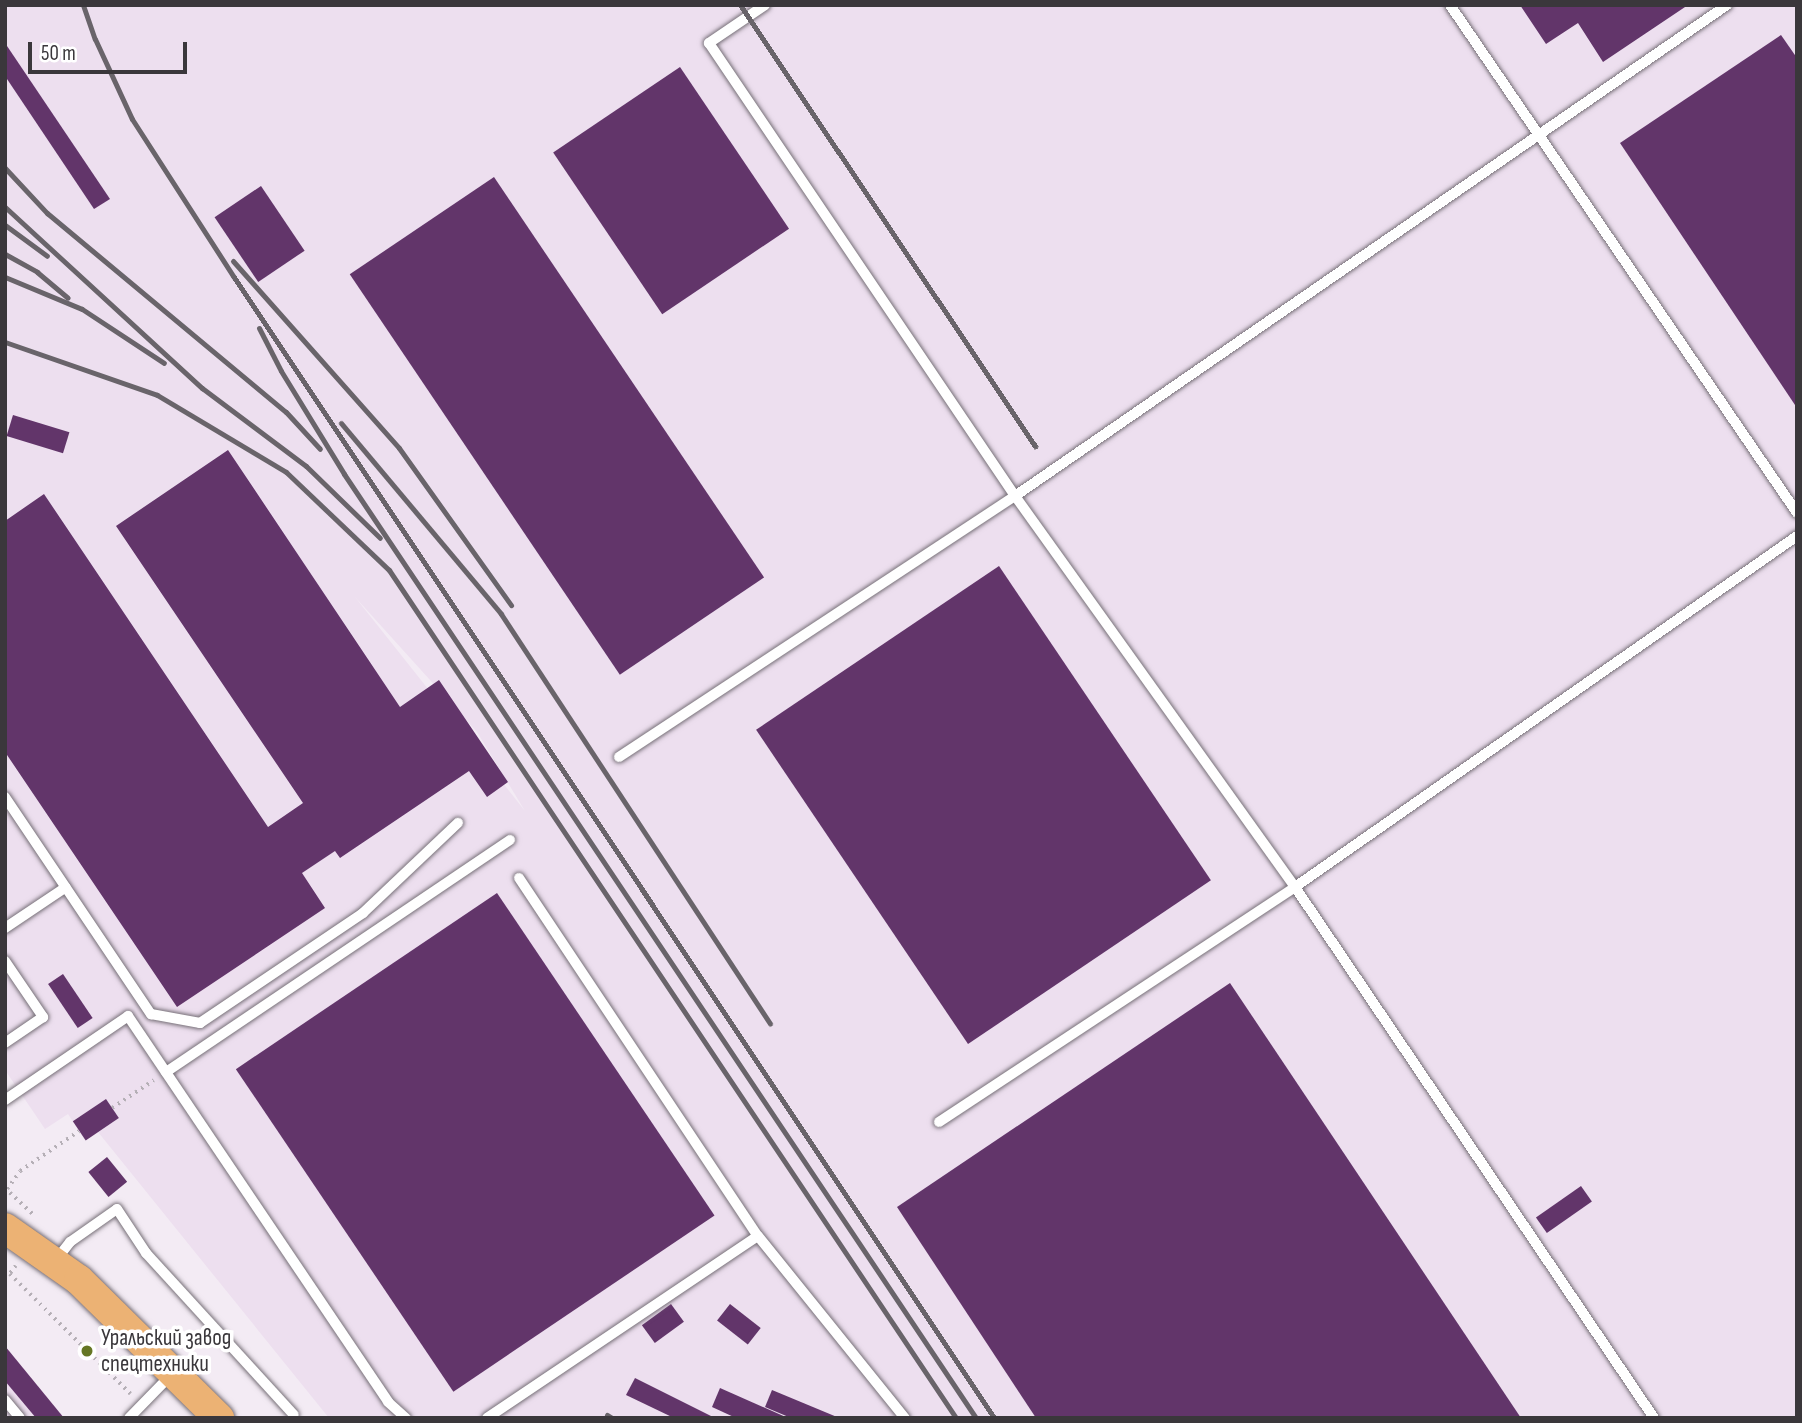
<!DOCTYPE html>
<meta charset="utf-8">
<style>
body{margin:0}
#map{position:relative;width:1802px;height:1423px;overflow:hidden;background:#f3ebf4;font-family:"Sofia Sans Condensed",sans-serif}
div>[style]{position:absolute}
.built>*{inset:0;background:#eddfef}
.building>*{inset:0;background:#62356a;transform-origin:0 0}
.path>*{height:3.5px;margin-top:-1.75px;transform-origin:0;background:repeating-linear-gradient(90deg,#b5afb6 0 2px,transparent 0 7px)}
.roads{filter:drop-shadow(0 0 2px #777078) drop-shadow(0 0 2px #777078)}
.service>*{height:10px;margin:-5px;padding:0 5px;transform-origin:5px;border-radius:5px;background:#fff}
.primary>*{height:30px;margin:-15px;padding:0 15px;transform-origin:15px;border-radius:15px;background:#ecb274}
.rail>*{height:5px;margin:-2.5px;padding:0 2.5px;transform-origin:2.5px;border-radius:2.5px;background:#69646a}
.dots>*{width:19px;height:19px;translate:-50% -50%;box-sizing:border-box;border:4px solid #fff;border-radius:50%}
span{translate:-50% -50%;white-space:nowrap;text-align:center;line-height:1.15;-webkit-text-stroke:7px #fff;paint-order:stroke}
.poi-label{font-size:23px;color:#3a373b}
.left{translate:0 -50%;text-align:left}
.frame{position:absolute;inset:0;border:7px solid #3a373b;pointer-events:none}
.scale{position:absolute;left:28px;top:42px;width:159px;height:32px;box-sizing:border-box;border:4px solid #3a373b;border-top:0;padding-left:9px;font-size:21px;line-height:24px;white-space:nowrap;color:#3a373b;-webkit-text-stroke:5px #fff;paint-order:stroke}
</style>
<div id="map">
<div class="built">
<div style="clip-path:polygon(evenodd,5px 5px,1797px 5px,1797px 1418px,329px 1418px,98px 1132px,85px 1140px,68px 1114px,45px 1129px,5px 1070px,5px 5px,355px 597px,477px 732px,525px 811px,355px 597px)"></div>
<div style="clip-path:polygon(5px 1346px,64px 1418px,5px 1418px)"></div>
</div>
<div class="building">
<div style="clip-path:polygon(1520px 5px,1688px 5px,1603px 62px,1578px 23px,1546px 44px)"></div>
<div style="clip-path:polygon(1781px 35px,1797px 58px,1797px 408px,1620px 143px)"></div>
<div style="clip-path:polygon(5px 43px,110px 199px,94px 209px,5px 76px)"></div>
<div style="left:680px;top:67px;width:195px;height:153px;rotate:56deg"></div>
<div style="left:494px;top:177px;width:483px;height:174px;rotate:56deg"></div>
<div style="left:261px;top:186px;width:78px;height:56px;rotate:56deg"></div>
<div style="left:13px;top:415px;width:59px;height:22px;rotate:17deg"></div>
<div style="clip-path:polygon(228px 450px,400px 707px,439px 680px,508px 782px,487px 797px,469px 771px,340px 858px,335px 851px,302px 873px,325px 908px,177px 1007px,5px 752px,5px 521px,44px 494px,268px 827px,303px 803px,116px 526px)"></div>
<div style="left:999px;top:566px;width:379px;height:293px;rotate:56deg"></div>
<div style="left:497px;top:893px;width:389px;height:315px;rotate:56deg"></div>
<div style="left:63px;top:974px;width:53px;height:18px;rotate:56deg"></div>
<div style="clip-path:polygon(1230px 983px,1521px 1418px,1036px 1418px,897px 1207px)"></div>
<div style="left:106px;top:1099px;width:23px;height:40px;rotate:56deg"></div>
<div style="left:107px;top:1157px;width:32px;height:24px;rotate:51deg"></div>
<div style="left:1581px;top:1186px;width:19px;height:55px;rotate:55deg"></div>
<div style="left:671px;top:1304px;width:22px;height:36px;rotate:54deg"></div>
<div style="left:730px;top:1304px;width:39px;height:21px;rotate:38deg"></div>
<div style="clip-path:polygon(5px 1346px,64px 1418px,36px 1418px,5px 1381px)"></div>
<div style="clip-path:polygon(635px 1378px,715px 1418px,674px 1418px,626px 1395px)"></div>
<div style="clip-path:polygon(720px 1388px,788px 1418px,736px 1418px,712px 1407px)"></div>
<div style="clip-path:polygon(772px 1390px,837px 1417px,837px 1418px,791px 1418px,765px 1407px)"></div>
</div>
<div class="path">
<div style="left:112px;top:1108px;width:50px;rotate:-33.7deg"></div>
<div style="left:5px;top:1188px;width:40px;rotate:43deg"></div>
<div style="left:7px;top:1189px;width:22px;rotate:-54deg"></div>
<div style="left:20px;top:1171px;width:71px;rotate:-34.1deg"></div>
<div style="left:16px;top:1266px;width:10px;rotate:127deg"></div>
<div style="left:10px;top:1274px;width:170px;rotate:44.8deg"></div>
</div>
<div class="roads">
<div class="service">
<div style="left:765px;top:5px;width:68px;rotate:145.8deg"></div>
<div style="left:709px;top:43px;width:547px;rotate:55.96deg"></div>
<div style="left:1015px;top:496px;width:481px;rotate:54.4deg"></div>
<div style="left:1295px;top:887px;width:641px;rotate:55.94deg"></div>
<div style="left:1450px;top:5px;width:615px;rotate:55.66deg"></div>
<div style="left:619px;top:757px;width:474px;rotate:-33.4deg"></div>
<div style="left:1015px;top:496px;width:865px;rotate:-34.59deg"></div>
<div style="left:5px;top:797px;width:262px;rotate:56.1deg"></div>
<div style="left:151px;top:1014px;width:50px;rotate:10.4deg"></div>
<div style="left:200px;top:1023px;width:197px;rotate:-34deg"></div>
<div style="left:363px;top:913px;width:131px;rotate:-43.5deg"></div>
<div style="left:519px;top:878px;width:430px;rotate:56.3deg"></div>
<div style="left:758px;top:1236px;width:234px;rotate:51.1deg"></div>
<div style="left:5px;top:928px;width:73px;rotate:-33.9deg"></div>
<div style="left:5px;top:961px;width:68px;rotate:55.8deg"></div>
<div style="left:43px;top:1017px;width:46px;rotate:145.6deg"></div>
<div style="left:166px;top:1072px;width:415px;rotate:-34deg"></div>
<div style="left:5px;top:1100px;width:149px;rotate:-34.3deg"></div>
<div style="left:128px;top:1016px;width:465px;rotate:56deg"></div>
<div style="left:388px;top:1402px;width:24px;rotate:42deg"></div>
<div style="left:939px;top:1122px;width:427px;rotate:-33.4deg"></div>
<div style="left:1295px;top:887px;width:613px;rotate:-34.96deg"></div>
<div style="left:56px;top:1260px;width:23px;rotate:-52deg"></div>
<div style="left:70px;top:1242px;width:57px;rotate:-35.1deg"></div>
<div style="left:117px;top:1209px;width:53px;rotate:56.6deg"></div>
<div style="left:146px;top:1253px;width:219px;rotate:47.6deg"></div>
<div style="left:5px;top:1400px;width:23px;rotate:50deg"></div>
<div style="left:129px;top:1418px;width:60px;rotate:-45.7deg"></div>
<div style="left:487px;top:1418px;width:326px;rotate:-33.9deg"></div>
</div>
<div class="primary">
<div style="left:5px;top:1228px;width:90px;rotate:35.1deg"></div>
<div style="left:79px;top:1280px;width:197px;rotate:44.6deg"></div>
</div>
</div>
<div class="rail">
<div style="left:83px;top:5px;width:36px;rotate:71deg"></div>
<div style="left:95px;top:39px;width:88px;rotate:65.2deg"></div>
<div style="left:132px;top:119px;width:188px;rotate:57.2deg"></div>
<div style="left:234px;top:277px;width:1371px;rotate:56.33deg"></div>
<div style="left:740px;top:5px;width:531px;rotate:56.22deg"></div>
<div style="left:5px;top:168px;width:62px;rotate:47deg"></div>
<div style="left:47px;top:213px;width:311px;rotate:39.8deg"></div>
<div style="left:286px;top:412px;width:50px;rotate:47.4deg"></div>
<div style="left:5px;top:207px;width:268px;rotate:42.6deg"></div>
<div style="left:202px;top:388px;width:130px;rotate:36.9deg"></div>
<div style="left:306px;top:466px;width:103px;rotate:44.2deg"></div>
<div style="left:5px;top:225px;width:52px;rotate:36.4deg"></div>
<div style="left:5px;top:254px;width:37px;rotate:29deg"></div>
<div style="left:37px;top:272px;width:40px;rotate:40deg"></div>
<div style="left:233px;top:261px;width:250px;rotate:48.4deg"></div>
<div style="left:399px;top:448px;width:193px;rotate:54.5deg"></div>
<div style="left:5px;top:277px;width:83px;rotate:22.6deg"></div>
<div style="left:82px;top:309px;width:98px;rotate:33.4deg"></div>
<div style="left:259px;top:328px;width:48px;rotate:62.9deg"></div>
<div style="left:281px;top:371px;width:121px;rotate:58.5deg"></div>
<div style="left:344px;top:474px;width:1136px;rotate:56.2deg"></div>
<div style="left:5px;top:342px;width:161px;rotate:19.2deg"></div>
<div style="left:157px;top:395px;width:150px;rotate:30.8deg"></div>
<div style="left:286px;top:472px;width:142px;rotate:43.6deg"></div>
<div style="left:389px;top:570px;width:1020px;rotate:56.23deg"></div>
<div style="left:341px;top:423px;width:249px;rotate:50deg"></div>
<div style="left:501px;top:614px;width:490px;rotate:56.7deg"></div>
<div style="left:607px;top:1415px;width:6px;rotate:31deg"></div>
</div>
<div class="dots">
<div style="left:87px;top:1351px;background:#657624"></div>
</div>
<div class="poi-label">
<span class="left" style="left:101px;top:1351px">Уральский завод<br>спецтехники</span>
</div>
<div class="frame"></div>
<div class="scale">50 m</div>
</div>
